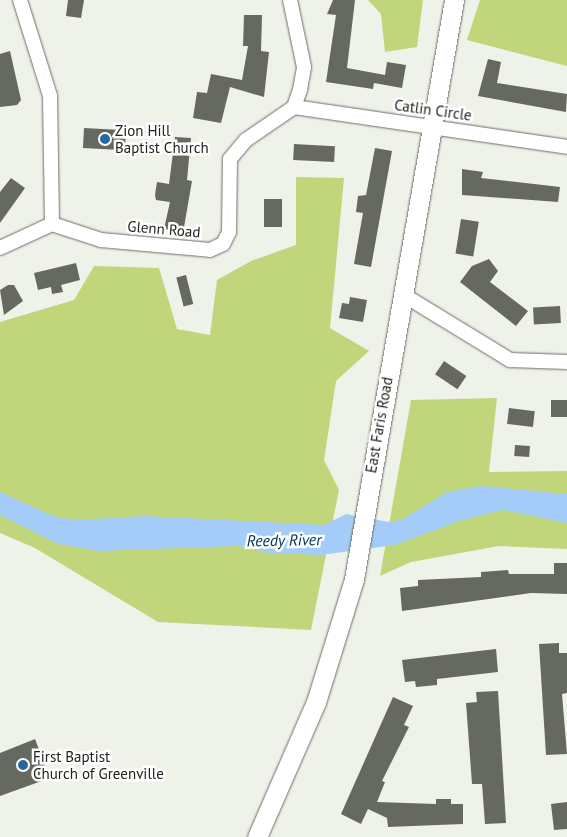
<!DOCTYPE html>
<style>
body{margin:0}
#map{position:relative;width:567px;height:837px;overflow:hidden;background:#eff2e8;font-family:"PT Sans",sans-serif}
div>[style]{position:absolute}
.green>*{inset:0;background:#c1d67b}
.water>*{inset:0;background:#a4cef9}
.building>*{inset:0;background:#666960;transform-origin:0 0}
.roads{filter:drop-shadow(0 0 1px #6c6f66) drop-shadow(0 0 1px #6c6f66)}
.minor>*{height:14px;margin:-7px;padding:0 7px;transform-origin:7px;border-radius:7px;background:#fff}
.secondary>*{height:19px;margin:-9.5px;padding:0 9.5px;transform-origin:9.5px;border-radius:9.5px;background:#fff}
.dots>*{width:14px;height:14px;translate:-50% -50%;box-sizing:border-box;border:2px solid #fff;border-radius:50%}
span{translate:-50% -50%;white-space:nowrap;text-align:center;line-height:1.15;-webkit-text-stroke:5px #fff;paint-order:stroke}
.street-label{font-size:15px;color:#21221e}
.poi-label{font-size:15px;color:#21221e}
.left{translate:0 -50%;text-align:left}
.water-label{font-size:16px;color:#003661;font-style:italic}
</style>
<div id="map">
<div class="green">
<div style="clip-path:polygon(368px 0,423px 0,417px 47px,385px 52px,381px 14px)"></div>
<div style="clip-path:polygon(480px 0,567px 0,567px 66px,467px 40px)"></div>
<div style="clip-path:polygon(296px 177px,344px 178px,330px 328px,369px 351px,336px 381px,324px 460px,339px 490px,311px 630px,158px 622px,35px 548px,0 533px,0 322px,74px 300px,94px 266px,159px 268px,177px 329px,210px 335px,217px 280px,251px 261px,296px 245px)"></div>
<div style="clip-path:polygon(497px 398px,489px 472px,567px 471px,567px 549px,499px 546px,411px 562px,380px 576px,411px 400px)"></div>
</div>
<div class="water">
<div style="clip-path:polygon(481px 486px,567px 494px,567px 523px,503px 510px,462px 520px,395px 545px,321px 555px,269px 553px,239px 546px,98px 551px,58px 544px,0 515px,0 492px,53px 516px,77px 520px,144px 516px,324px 525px,346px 514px,389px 522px,403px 519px,447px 492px)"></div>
</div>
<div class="building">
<div style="clip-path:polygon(68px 0,84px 0,81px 18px,66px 16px)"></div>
<div style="clip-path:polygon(333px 0,355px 0,347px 68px,385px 75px,387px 62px,406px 65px,402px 88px,374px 83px,373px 89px,326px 82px,336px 15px,327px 14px)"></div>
<div style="clip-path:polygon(244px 15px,262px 15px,261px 51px,269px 52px,264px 97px,230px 87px,221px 123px,193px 118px,197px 92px,207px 93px,211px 74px,242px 80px,248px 46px,243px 46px)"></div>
<div style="clip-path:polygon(10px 51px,21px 100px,17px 105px,0 107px,0 54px)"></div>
<div style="clip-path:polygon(488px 59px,501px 62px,497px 83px,567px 94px,566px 112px,478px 96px)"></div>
<div style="left:84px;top:128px;width:42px;height:20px;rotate:3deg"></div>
<div style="clip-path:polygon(175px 137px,191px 138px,187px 180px,192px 181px,183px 233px,164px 229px,170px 202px,156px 200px,155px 195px,157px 182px,169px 184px)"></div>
<div style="left:294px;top:144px;width:41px;height:16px;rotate:3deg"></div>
<div style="clip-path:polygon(375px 148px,392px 151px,371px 267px,354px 264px,363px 213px,356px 212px,358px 196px,366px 195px)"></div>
<div style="clip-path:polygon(462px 169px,483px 172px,481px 178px,560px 187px,558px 202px,462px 195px)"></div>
<div style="clip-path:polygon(11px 178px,25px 188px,0 223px,0 192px)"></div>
<div style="left:264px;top:199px;width:18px;height:28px"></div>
<div style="left:461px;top:219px;width:18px;height:35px;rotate:9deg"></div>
<div style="clip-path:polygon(489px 259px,498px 271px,490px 282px,528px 311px,516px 326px,460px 282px,472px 266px)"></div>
<div style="clip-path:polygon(76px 263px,80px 280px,61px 285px,63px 292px,52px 294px,51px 287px,38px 290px,34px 273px)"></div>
<div style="left:186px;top:275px;width:30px;height:10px;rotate:76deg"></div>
<div style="clip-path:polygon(8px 285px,14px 285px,23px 301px,4px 315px,0 290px)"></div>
<div style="clip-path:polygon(350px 297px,367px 300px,363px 322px,339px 318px,342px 303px,349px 304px)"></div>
<div style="left:560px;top:306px;width:17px;height:27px;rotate:87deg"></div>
<div style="left:444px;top:361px;width:27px;height:16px;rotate:34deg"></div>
<div style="left:567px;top:400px;width:17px;height:16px;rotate:90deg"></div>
<div style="left:509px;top:408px;width:26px;height:16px;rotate:7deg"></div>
<div style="left:515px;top:445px;width:15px;height:11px;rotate:4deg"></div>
<div style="clip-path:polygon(554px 563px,567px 563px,567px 594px,531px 593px,402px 611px,400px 588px,418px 586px,418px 580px,481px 577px,481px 572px,508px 570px,509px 574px,554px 574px)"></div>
<div style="clip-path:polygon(559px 643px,559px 653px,567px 653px,567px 693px,562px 694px,567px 754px,546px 755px,539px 644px)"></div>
<div style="clip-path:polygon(496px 649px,498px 672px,437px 679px,437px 685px,416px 687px,415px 681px,405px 682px,402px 660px)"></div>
<div style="clip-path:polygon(498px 691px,506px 823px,485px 824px,482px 784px,472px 784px,466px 703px,477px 702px,476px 692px)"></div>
<div style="clip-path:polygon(393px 697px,413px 706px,404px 725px,409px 727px,382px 781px,385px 782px,377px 802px,436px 804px,436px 799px,451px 799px,451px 804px,463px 804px,463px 824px,388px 827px,387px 818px,368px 809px,361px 824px,341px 814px)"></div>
<div style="clip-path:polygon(35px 739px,50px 778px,0 796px,0 753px)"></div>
<div style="clip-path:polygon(567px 802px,567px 829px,554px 830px,551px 804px)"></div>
</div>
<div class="roads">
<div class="minor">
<div style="left:20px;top:0;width:101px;rotate:72.6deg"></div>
<div style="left:50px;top:96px;width:128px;rotate:89.1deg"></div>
<div style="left:294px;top:107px;width:276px;rotate:8.3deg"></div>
<div style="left:52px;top:224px;width:52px;rotate:18.1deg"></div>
<div style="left:101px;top:240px;width:109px;rotate:5.2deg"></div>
<div style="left:210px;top:250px;width:14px;rotate:-25deg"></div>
<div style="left:223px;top:244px;width:13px;rotate:-63deg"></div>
<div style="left:229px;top:232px;width:73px;rotate:-89.2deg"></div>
<div style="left:230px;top:159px;width:25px;rotate:-50deg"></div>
<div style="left:246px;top:140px;width:58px;rotate:-34.5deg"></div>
<div style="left:294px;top:107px;width:18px;rotate:-71deg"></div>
<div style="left:300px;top:90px;width:23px;rotate:-80deg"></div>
<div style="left:304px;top:67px;width:68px;rotate:-101.8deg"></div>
<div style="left:0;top:248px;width:57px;rotate:-24.8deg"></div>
<div style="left:402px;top:294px;width:127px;rotate:31.4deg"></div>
<div style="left:510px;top:360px;width:57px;rotate:2deg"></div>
</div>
<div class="secondary">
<div style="left:257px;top:837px;width:147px;rotate:-66.4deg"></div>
<div style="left:316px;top:702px;width:129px;rotate:-72.8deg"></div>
<div style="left:354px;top:579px;width:588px;rotate:-80.2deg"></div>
</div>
</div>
<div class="dots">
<div style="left:105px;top:139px;background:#2a679e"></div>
<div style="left:23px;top:765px;background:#2a679e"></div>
</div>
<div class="street-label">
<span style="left:433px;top:110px;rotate:8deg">Catlin Circle</span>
<span style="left:164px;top:229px;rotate:5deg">Glenn Road</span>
<span style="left:379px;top:425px;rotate:-80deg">East Faris Road</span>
</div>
<div class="poi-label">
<span class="left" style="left:115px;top:139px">Zion Hill<br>Baptist Church</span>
<span class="left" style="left:33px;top:765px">First Baptist<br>Church of Greenville</span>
</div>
<div class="water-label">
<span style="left:284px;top:540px;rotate:-1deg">Reedy River</span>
</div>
</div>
